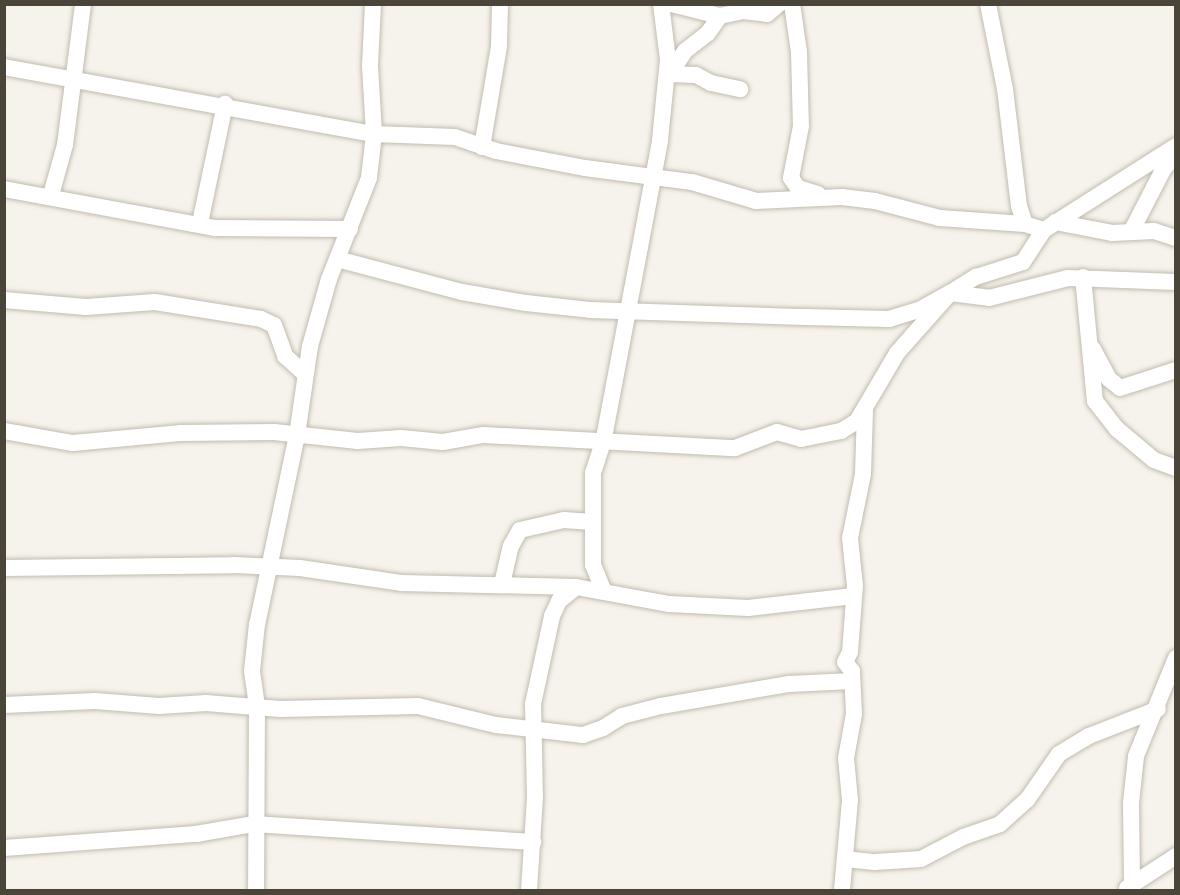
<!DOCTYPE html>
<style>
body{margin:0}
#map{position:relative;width:1180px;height:895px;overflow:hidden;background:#f6f3ec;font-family:"Noto Sans",sans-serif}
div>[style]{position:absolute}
.roads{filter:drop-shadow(0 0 2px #c2bbae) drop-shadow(0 0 2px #c2bbae)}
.minor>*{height:16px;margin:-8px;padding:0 8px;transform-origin:8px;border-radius:8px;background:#fff}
span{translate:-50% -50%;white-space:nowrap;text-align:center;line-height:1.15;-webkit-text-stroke:6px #fff;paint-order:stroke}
.frame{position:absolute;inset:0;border:6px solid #4b4439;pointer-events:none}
</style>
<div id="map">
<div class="roads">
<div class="minor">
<div style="left:373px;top:4px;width:62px;rotate:92.8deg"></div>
<div style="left:370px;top:66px;width:68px;rotate:86.6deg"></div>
<div style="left:374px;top:134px;width:81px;rotate:2.1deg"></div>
<div style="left:455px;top:137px;width:43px;rotate:18.9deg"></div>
<div style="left:496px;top:151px;width:91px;rotate:10.8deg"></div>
<div style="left:585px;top:168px;width:108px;rotate:7.5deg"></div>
<div style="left:692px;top:182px;width:67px;rotate:16.5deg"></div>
<div style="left:756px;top:201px;width:86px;rotate:-2.7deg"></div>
<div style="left:842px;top:197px;width:33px;rotate:7deg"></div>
<div style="left:875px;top:201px;width:67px;rotate:14.7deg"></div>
<div style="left:940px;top:218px;width:85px;rotate:4deg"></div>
<div style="left:1025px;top:224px;width:20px;rotate:18deg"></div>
<div style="left:671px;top:4px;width:50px;rotate:13.8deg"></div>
<div style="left:720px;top:16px;width:24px;rotate:-12deg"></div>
<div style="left:743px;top:11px;width:24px;rotate:7deg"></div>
<div style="left:767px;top:14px;width:16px;rotate:-40deg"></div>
<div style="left:792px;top:4px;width:49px;rotate:81.7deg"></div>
<div style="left:799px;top:52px;width:74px;rotate:88.5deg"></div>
<div style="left:801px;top:126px;width:53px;rotate:100.9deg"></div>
<div style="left:791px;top:178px;width:12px;rotate:55deg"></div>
<div style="left:798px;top:188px;width:21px;rotate:17deg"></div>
<div style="left:988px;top:4px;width:87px;rotate:78.7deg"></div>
<div style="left:1005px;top:89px;width:118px;rotate:83.2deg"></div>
<div style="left:1019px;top:206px;width:19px;rotate:72deg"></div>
<div style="left:4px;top:67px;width:376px;rotate:10.3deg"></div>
<div style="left:374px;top:134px;width:44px;rotate:96.5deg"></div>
<div style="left:369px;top:178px;width:109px;rotate:111.6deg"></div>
<div style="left:329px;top:279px;width:70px;rotate:105.8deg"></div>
<div style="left:310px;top:346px;width:90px;rotate:98.3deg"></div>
<div style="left:297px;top:435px;width:193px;rotate:101.9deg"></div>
<div style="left:257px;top:624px;width:47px;rotate:96.1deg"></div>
<div style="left:252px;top:671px;width:37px;rotate:82deg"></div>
<div style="left:257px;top:708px;width:182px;rotate:90.3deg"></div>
<div style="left:668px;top:74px;width:28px;rotate:2deg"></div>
<div style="left:696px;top:75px;width:17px;rotate:28deg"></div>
<div style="left:711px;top:83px;width:30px;rotate:12deg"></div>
<div style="left:670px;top:74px;width:27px;rotate:-57deg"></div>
<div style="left:685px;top:51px;width:29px;rotate:-38deg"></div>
<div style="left:708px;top:33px;width:21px;rotate:-55deg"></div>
<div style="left:482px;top:147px;width:102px;rotate:-80.4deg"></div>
<div style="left:499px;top:46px;width:42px;rotate:-88.6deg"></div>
<div style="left:4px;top:189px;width:215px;rotate:10.5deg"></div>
<div style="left:215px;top:228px;width:135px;rotate:0.4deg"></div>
<div style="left:51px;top:195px;width:52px;rotate:-74.4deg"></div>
<div style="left:65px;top:145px;width:142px;rotate:-82.7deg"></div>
<div style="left:1055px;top:222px;width:58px;rotate:10.9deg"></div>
<div style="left:1112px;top:233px;width:42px;rotate:-2.7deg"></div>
<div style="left:1154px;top:231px;width:23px;rotate:18deg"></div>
<div style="left:200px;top:223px;width:122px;rotate:-78.1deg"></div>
<div style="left:1131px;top:232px;width:72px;rotate:-62.7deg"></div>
<div style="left:1164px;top:168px;width:18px;rotate:-47deg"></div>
<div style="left:337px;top:259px;width:129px;rotate:14.8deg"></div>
<div style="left:462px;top:292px;width:65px;rotate:9.8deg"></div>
<div style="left:526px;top:303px;width:64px;rotate:6.2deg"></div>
<div style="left:590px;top:310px;width:215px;rotate:1.9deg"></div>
<div style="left:805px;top:317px;width:84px;rotate:1.4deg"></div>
<div style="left:889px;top:319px;width:31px;rotate:-17deg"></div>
<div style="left:919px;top:310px;width:35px;rotate:-29deg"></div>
<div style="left:950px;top:293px;width:39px;rotate:7deg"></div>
<div style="left:989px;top:298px;width:81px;rotate:-14.2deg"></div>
<div style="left:1068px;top:278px;width:108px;rotate:2.1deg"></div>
<div style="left:1083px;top:277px;width:125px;rotate:84.5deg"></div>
<div style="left:1095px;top:401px;width:36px;rotate:52deg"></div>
<div style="left:1117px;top:429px;width:48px;rotate:40deg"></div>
<div style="left:1154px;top:460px;width:23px;rotate:20deg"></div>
<div style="left:4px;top:300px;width:82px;rotate:4.9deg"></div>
<div style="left:86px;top:307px;width:69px;rotate:-4.1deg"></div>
<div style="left:155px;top:302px;width:107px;rotate:9.1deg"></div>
<div style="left:261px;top:319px;width:14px;rotate:25deg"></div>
<div style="left:274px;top:325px;width:33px;rotate:70deg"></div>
<div style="left:285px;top:356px;width:27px;rotate:42deg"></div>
<div style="left:1093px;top:349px;width:34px;rotate:62deg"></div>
<div style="left:1109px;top:379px;width:14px;rotate:39deg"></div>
<div style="left:1120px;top:388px;width:59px;rotate:-17.8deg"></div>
<div style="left:4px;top:431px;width:70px;rotate:9.9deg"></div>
<div style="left:73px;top:443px;width:107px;rotate:-5.3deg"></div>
<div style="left:180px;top:433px;width:94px;rotate:-0.6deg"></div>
<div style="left:274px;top:432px;width:84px;rotate:6.1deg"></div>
<div style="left:358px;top:441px;width:43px;rotate:-4deg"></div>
<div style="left:401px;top:438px;width:42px;rotate:5.4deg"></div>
<div style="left:443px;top:442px;width:41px;rotate:-9.9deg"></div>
<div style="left:483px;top:435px;width:252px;rotate:3deg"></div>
<div style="left:735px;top:448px;width:45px;rotate:-20.9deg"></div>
<div style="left:777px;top:432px;width:25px;rotate:16deg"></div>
<div style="left:801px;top:439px;width:41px;rotate:-11.3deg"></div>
<div style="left:841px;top:431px;width:19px;rotate:-32deg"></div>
<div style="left:857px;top:421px;width:79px;rotate:-59.5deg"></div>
<div style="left:897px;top:353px;width:80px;rotate:-48.5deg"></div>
<div style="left:950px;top:293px;width:31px;rotate:-32deg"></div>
<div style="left:976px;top:277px;width:49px;rotate:-17.7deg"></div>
<div style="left:1023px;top:262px;width:38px;rotate:-57deg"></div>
<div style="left:1044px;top:230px;width:156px;rotate:-32.5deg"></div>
<div style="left:4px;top:568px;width:230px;rotate:-0.7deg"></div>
<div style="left:234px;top:565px;width:66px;rotate:2.6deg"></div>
<div style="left:300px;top:568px;width:102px;rotate:8.4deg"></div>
<div style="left:401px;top:583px;width:175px;rotate:1.3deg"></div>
<div style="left:576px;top:587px;width:95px;rotate:10.4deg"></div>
<div style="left:669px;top:604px;width:79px;rotate:2.9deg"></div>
<div style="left:748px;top:608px;width:106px;rotate:-6.5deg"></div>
<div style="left:502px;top:584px;width:39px;rotate:-77deg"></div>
<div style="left:511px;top:546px;width:18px;rotate:-61deg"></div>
<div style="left:520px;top:530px;width:45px;rotate:-12.8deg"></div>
<div style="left:564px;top:520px;width:28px;rotate:4deg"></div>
<div style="left:604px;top:592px;width:29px;rotate:-112deg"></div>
<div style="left:593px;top:565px;width:92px;rotate:-90deg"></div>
<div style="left:593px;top:473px;width:32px;rotate:-72deg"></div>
<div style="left:603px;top:443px;width:308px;rotate:-79.3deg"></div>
<div style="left:660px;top:140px;width:80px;rotate:-84.3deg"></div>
<div style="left:668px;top:60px;width:56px;rotate:-97.1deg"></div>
<div style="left:4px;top:705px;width:91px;rotate:-2.5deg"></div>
<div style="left:95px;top:701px;width:64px;rotate:4.5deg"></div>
<div style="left:159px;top:706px;width:47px;rotate:-3.7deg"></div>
<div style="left:206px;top:703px;width:74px;rotate:4.6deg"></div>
<div style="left:280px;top:709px;width:138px;rotate:-1.2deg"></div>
<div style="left:418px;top:706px;width:80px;rotate:13.7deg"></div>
<div style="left:496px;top:725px;width:88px;rotate:6.6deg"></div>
<div style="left:583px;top:735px;width:21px;rotate:-19deg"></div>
<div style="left:603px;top:728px;width:22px;rotate:-32deg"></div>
<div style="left:622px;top:716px;width:40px;rotate:-14.4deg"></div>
<div style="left:661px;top:706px;width:130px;rotate:-9.8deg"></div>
<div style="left:789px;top:684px;width:63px;rotate:-2.7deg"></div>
<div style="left:4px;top:848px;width:193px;rotate:-4.2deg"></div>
<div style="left:196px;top:834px;width:59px;rotate:-9.8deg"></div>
<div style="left:254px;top:824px;width:280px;rotate:3.7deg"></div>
<div style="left:845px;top:859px;width:30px;rotate:6deg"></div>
<div style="left:875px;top:862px;width:46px;rotate:-3.7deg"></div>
<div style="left:921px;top:859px;width:47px;rotate:-27.6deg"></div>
<div style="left:963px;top:837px;width:39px;rotate:-19deg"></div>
<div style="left:1000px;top:824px;width:36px;rotate:-42deg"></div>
<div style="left:1027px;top:800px;width:56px;rotate:-55.2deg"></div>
<div style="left:1059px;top:754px;width:35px;rotate:-31deg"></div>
<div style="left:1089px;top:736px;width:74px;rotate:-21.4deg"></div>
<div style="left:1132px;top:884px;width:81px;rotate:-90.7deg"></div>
<div style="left:1131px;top:803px;width:47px;rotate:-83.9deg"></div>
<div style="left:1136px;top:756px;width:106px;rotate:-67.8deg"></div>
<div style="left:1127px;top:888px;width:59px;rotate:-33.1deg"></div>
<div style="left:529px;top:890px;width:92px;rotate:-86.3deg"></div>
<div style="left:535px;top:798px;width:94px;rotate:-91.2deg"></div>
<div style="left:533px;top:704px;width:90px;rotate:-77.8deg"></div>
<div style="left:552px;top:616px;width:17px;rotate:-65deg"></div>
<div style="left:559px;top:601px;width:22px;rotate:-39deg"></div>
<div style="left:842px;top:890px;width:90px;rotate:-84.9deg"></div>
<div style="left:850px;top:800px;width:42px;rotate:-95.4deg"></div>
<div style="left:846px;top:758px;width:45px;rotate:-79.7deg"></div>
<div style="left:854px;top:714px;width:43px;rotate:-92.7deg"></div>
<div style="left:852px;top:671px;width:11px;rotate:-128deg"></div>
<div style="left:845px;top:662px;width:11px;rotate:-63deg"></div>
<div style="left:850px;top:652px;width:66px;rotate:-85.7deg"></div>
<div style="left:855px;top:586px;width:48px;rotate:-95.9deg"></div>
<div style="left:850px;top:538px;width:65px;rotate:-78.5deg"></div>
<div style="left:863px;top:474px;width:64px;rotate:-88.2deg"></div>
</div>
</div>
<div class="frame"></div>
</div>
